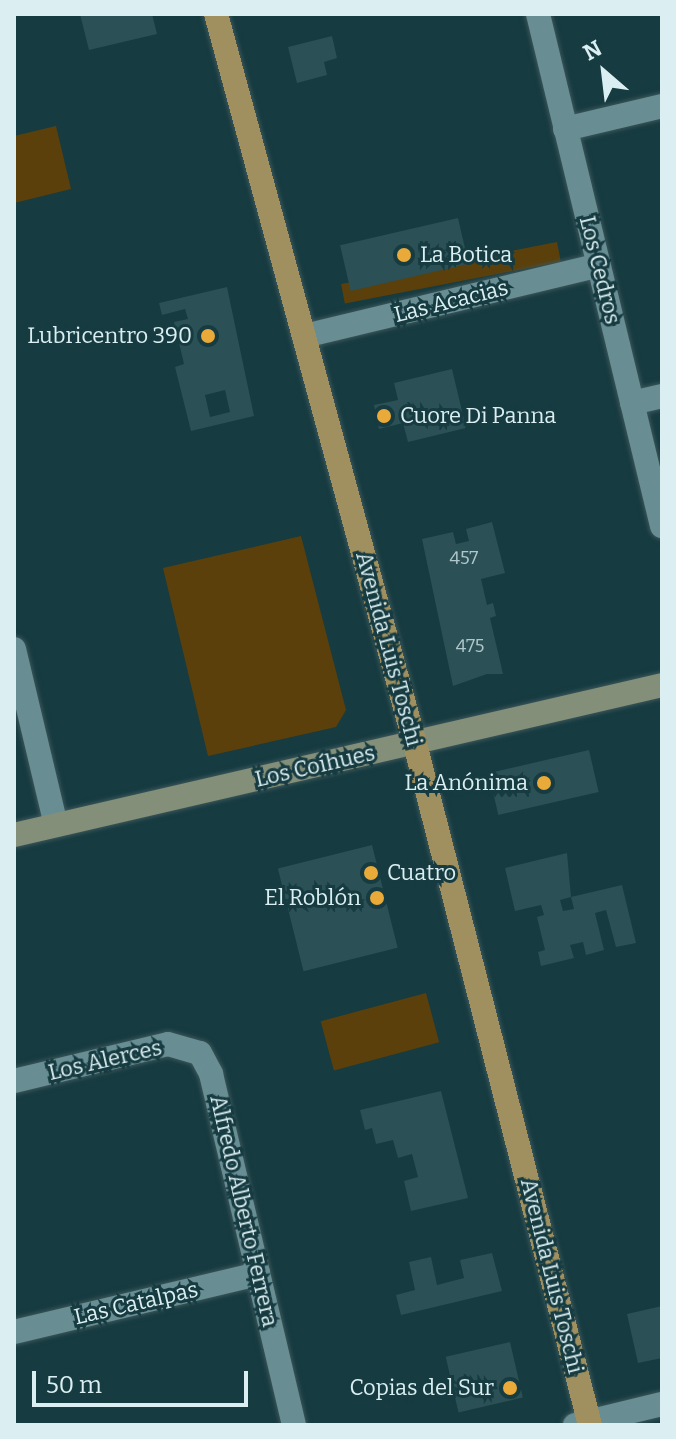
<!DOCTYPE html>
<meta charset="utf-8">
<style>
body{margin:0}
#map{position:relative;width:676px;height:1439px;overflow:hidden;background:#163b41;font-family:Bitter,serif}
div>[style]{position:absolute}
.green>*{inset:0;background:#5c400b;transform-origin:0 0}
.building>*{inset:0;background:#2b5056;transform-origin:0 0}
.roads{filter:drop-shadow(0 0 2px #3c575a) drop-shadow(0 0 2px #3c575a)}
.street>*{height:24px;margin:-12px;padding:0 12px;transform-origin:12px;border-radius:12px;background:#688e94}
.secondary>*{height:24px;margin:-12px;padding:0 12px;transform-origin:12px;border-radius:12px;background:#848f79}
.primary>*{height:24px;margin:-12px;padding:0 12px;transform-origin:12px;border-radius:12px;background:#a0905f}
.dots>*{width:22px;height:22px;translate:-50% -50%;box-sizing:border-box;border:4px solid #163b41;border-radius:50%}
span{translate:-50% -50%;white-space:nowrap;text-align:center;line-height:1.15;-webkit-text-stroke:6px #163b41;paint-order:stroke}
.number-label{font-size:18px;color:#afc7cb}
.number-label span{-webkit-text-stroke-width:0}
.poi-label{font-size:22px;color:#dbeff2}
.left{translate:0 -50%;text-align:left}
.right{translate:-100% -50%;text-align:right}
.street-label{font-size:22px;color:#dbeff2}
.frame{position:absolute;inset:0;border:16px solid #dbeff2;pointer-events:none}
.north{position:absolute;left:564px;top:32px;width:80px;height:80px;-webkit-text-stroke:6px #163b41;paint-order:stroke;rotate:332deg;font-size:22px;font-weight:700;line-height:32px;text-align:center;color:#dbeff2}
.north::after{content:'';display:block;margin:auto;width:28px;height:36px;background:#dbeff2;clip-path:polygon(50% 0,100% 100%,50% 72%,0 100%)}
.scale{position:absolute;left:32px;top:1371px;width:216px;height:36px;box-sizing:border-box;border:4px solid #dbeff2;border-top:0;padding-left:10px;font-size:24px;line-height:28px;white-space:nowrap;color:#dbeff2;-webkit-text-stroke:6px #163b41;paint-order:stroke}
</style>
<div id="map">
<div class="green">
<div style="clip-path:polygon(56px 126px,71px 189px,14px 203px,14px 136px)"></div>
<div style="left:557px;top:242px;width:20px;height:220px;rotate:79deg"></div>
<div style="clip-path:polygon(301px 536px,346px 710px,336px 727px,208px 756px,163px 568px)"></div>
<div style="left:426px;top:993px;width:51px;height:109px;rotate:75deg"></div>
</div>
<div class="building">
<div style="clip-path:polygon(80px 14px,152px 14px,157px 34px,89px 50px)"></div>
<div style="clip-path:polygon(332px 36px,337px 58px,324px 62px,327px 75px,297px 83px,288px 47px)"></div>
<div style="left:458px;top:218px;width:47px;height:121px;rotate:77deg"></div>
<div style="clip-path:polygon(evenodd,227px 287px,254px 416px,191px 431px,175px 367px,184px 364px,174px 322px,188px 319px,185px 309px,162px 315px,159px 303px,227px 287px,225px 390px,230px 412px,210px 417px,205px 395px,225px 390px)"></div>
<div style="clip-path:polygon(452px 369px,466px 428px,408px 442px,403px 423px,379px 429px,374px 405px,398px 400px,394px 383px)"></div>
<div style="clip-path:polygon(492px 522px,505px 573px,481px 579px,487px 605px,493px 603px,496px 616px,490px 618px,503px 674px,487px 674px,453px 686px,422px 539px,453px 532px,456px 544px,469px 541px,466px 529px)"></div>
<div style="left:589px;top:750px;width:43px;height:103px;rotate:77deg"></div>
<div style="left:372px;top:845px;width:106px;height:97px;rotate:76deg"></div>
<div style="clip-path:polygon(evenodd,567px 853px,571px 897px,622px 885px,636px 943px,616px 947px,606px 910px,595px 913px,604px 950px,586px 955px,583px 942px,570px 945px,574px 958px,541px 966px,538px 952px,545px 950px,537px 917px,544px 915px,541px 905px,515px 911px,505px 868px,567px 853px,571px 897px,574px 909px,563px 911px,560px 900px,571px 897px)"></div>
<div style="clip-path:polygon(441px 1091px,468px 1198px,411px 1211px,404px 1181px,418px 1177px,412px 1154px,398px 1158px,393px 1140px,376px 1144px,372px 1128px,365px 1130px,360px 1110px)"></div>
<div style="clip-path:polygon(492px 1253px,502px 1291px,401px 1315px,396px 1295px,415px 1290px,409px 1262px,431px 1257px,437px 1285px,464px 1278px,460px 1260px)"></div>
<div style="clip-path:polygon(662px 1306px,662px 1358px,638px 1363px,627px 1314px)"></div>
<div style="left:510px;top:1342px;width:57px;height:66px;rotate:77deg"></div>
</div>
<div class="roads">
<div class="street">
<div style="left:538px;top:14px;width:527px;rotate:76.39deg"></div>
<div style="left:565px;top:129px;width:100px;rotate:-13.3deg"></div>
<div style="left:304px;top:336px;width:303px;rotate:-13.5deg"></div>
<div style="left:632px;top:403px;width:31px;rotate:-13deg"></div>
<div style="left:14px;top:649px;width:181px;rotate:76.6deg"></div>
<div style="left:14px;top:1081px;width:158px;rotate:-13.5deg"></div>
<div style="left:168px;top:1044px;width:33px;rotate:16deg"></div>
<div style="left:200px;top:1053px;width:24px;rotate:62deg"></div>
<div style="left:211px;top:1074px;width:361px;rotate:76.7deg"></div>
<div style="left:14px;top:1332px;width:251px;rotate:-13.4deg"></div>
<div style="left:575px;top:1425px;width:89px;rotate:-13.6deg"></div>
</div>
<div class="secondary">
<div style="left:14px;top:835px;width:665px;rotate:-13.03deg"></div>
</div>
<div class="primary">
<div style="left:216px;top:14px;width:757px;rotate:74.75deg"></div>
<div style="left:415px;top:744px;width:703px;rotate:75.59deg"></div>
</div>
</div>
<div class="dots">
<div style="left:404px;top:255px;background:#eaaa39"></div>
<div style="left:208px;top:336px;background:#eaaa39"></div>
<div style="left:384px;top:416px;background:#eaaa39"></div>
<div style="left:544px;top:783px;background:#eaaa39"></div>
<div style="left:371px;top:873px;background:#eaaa39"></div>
<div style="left:377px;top:898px;background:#eaaa39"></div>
<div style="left:510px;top:1388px;background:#eaaa39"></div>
</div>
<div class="number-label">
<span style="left:464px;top:558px">457</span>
<span style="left:470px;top:646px">475</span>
</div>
<div class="poi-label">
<span class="left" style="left:420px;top:255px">La Botica</span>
<span class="right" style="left:192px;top:336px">Lubricentro 390</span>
<span class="left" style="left:400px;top:416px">Cuore Di Panna</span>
<span class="right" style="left:528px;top:783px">La Anónima</span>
<span class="left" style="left:387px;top:873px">Cuatro</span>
<span class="right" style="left:361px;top:898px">El Roblón</span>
<span class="right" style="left:494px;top:1388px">Copias del Sur</span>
</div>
<div class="street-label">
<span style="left:600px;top:270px;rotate:76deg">Los Cedros</span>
<span style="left:451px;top:301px;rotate:-14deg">Las Acacias</span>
<span style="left:389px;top:649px;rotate:75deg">Avenida Luis Toschi</span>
<span style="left:315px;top:766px;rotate:-13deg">Los Coíhues</span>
<span style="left:105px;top:1060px;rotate:-13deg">Los Alerces</span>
<span style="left:244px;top:1211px;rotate:77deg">Alfredo Alberto Ferrera</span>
<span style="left:552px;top:1276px;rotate:76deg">Avenida Luis Toschi</span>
<span style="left:136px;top:1303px;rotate:-13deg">Las Catalpas</span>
</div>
<div class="frame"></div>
<div class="north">N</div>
<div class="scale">50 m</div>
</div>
